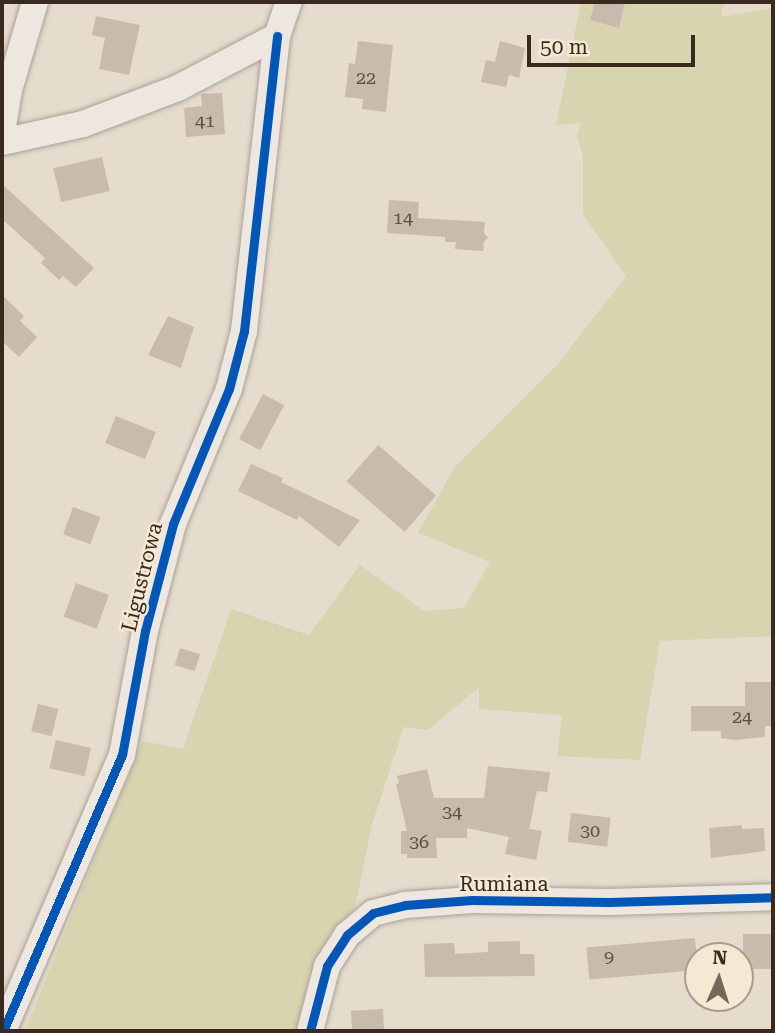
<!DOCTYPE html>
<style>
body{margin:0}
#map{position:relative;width:775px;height:1033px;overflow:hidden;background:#e5dccd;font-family:"Roboto Serif",serif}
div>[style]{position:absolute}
.green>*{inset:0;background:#d7d4af}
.building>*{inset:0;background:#c9baae;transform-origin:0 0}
.roads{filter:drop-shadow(0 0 2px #aaa196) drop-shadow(0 0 2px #aaa196)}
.minor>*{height:26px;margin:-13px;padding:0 13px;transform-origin:13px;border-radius:13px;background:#ede7df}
.cycleway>*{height:9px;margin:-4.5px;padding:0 4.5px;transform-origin:4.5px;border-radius:4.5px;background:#0057b8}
span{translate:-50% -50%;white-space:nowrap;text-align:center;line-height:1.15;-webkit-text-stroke:5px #f6e9d3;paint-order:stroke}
.number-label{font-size:18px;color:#5d4d42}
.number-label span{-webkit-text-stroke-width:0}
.street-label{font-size:21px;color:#39291e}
.frame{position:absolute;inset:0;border:4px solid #39291e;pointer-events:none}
.north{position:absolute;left:684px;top:942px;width:70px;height:70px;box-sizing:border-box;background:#f6e9d3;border:2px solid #aa9c8b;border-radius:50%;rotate:3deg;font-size:19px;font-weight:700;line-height:28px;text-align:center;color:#39291e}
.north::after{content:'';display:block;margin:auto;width:24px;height:32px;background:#75685b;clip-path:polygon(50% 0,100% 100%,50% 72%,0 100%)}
.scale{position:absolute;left:527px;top:35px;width:168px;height:32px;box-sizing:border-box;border:4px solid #39291e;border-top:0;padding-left:9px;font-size:21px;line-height:24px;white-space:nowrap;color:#39291e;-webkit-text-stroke:5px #f6e9d3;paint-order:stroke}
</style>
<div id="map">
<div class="green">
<div style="clip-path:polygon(581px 2px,724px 2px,721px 17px,773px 8px,773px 636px,660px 641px,640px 760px,557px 756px,562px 715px,479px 709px,479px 687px,428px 730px,404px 727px,372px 824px,355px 907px,315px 965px,303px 1003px,299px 1031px,25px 1031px,142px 741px,183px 749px,231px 609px,309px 635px,360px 565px,424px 611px,464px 608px,490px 562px,418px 533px,454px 468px,557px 365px,626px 276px,583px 214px,583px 156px,577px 136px,581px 123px,556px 125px)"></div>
</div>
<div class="building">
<div style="clip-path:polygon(595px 2px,625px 2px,619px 28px,590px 20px)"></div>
<div style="clip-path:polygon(96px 16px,140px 25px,129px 75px,99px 69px,105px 38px,92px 35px)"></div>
<div style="clip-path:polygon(358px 41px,393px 45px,386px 112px,362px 109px,363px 99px,345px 97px,349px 63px,355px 64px)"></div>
<div style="clip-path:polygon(500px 41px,525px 48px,519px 78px,509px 75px,506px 87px,481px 82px,486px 60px,495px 62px)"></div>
<div style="clip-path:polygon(222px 93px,225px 134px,186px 137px,184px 108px,202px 106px,201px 94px)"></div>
<div style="left:102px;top:157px;width:35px;height:50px;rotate:77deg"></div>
<div style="clip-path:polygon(2px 184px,94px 268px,76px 287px,63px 276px,59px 280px,41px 263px,45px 258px,2px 219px)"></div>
<div style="clip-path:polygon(389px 200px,419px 202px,418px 218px,485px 222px,484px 233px,488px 238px,484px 242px,483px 251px,455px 249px,456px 242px,445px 242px,445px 237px,387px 233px)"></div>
<div style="clip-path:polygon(2px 295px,24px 316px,20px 321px,37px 337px,19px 357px,2px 341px)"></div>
<div style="clip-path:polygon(168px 316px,194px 327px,181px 368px,148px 355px)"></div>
<div style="left:263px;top:394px;width:24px;height:51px;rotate:28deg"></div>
<div style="left:116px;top:416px;width:43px;height:29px;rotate:22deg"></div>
<div style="left:378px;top:445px;width:77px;height:48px;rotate:41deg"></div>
<div style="clip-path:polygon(251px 464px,283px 478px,281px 482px,360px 520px,339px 547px,299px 516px,297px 520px,238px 491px)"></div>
<div style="left:73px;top:507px;width:29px;height:29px;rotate:20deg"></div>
<div style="left:76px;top:583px;width:35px;height:36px;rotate:20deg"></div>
<div style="left:180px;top:648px;width:21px;height:18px;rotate:17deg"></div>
<div style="clip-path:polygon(745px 682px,773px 682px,773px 726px,765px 726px,765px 737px,736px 740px,721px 738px,721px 731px,691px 731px,691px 706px,745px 706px)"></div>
<div style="left:38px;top:704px;width:21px;height:28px;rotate:14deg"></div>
<div style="left:56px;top:740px;width:36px;height:29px;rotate:13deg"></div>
<div style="clip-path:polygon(488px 766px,550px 772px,547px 792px,537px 791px,529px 829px,542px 831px,536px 860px,505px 854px,509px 837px,467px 828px,467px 838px,436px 838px,437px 858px,407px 858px,407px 854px,401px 854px,401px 831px,407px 831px,396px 784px,399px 783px,397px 776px,427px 769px,434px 798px,484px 798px)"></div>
<div style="left:571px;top:813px;width:40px;height:29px;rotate:7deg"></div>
<div style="clip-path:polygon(742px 825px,742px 829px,764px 828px,765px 851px,711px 858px,709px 828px)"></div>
<div style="left:743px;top:934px;width:30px;height:35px"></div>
<div style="left:695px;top:938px;width:32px;height:109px;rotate:85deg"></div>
<div style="clip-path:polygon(520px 941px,520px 954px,534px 954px,535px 976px,425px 977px,424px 944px,454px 943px,455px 954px,488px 952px,488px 942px)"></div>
<div style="left:383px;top:1009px;width:22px;height:32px;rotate:87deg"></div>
</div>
<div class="roads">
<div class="minor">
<div style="left:2px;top:133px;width:44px;rotate:-80.8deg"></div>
<div style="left:9px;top:90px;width:92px;rotate:-73.5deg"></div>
<div style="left:2px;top:142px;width:83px;rotate:-12.5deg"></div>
<div style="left:83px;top:124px;width:102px;rotate:-20.8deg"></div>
<div style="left:178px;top:88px;width:112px;rotate:-27.7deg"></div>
<div style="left:277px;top:36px;width:36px;rotate:-71deg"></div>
<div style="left:3px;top:1031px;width:301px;rotate:-66.7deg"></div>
<div style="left:122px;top:755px;width:126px;rotate:-79.5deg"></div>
<div style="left:145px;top:631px;width:111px;rotate:-75.3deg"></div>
<div style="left:173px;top:524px;width:146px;rotate:-67.5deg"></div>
<div style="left:229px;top:389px;width:60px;rotate:-75.5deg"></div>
<div style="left:244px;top:331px;width:297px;rotate:-83.6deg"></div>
<div style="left:310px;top:1031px;width:67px;rotate:-75.3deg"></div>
<div style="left:327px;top:966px;width:37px;rotate:-57deg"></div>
<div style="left:347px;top:935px;width:34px;rotate:-40deg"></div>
<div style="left:373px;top:913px;width:33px;rotate:-14deg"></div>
<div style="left:405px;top:905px;width:67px;rotate:-4.3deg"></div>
<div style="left:472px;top:900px;width:137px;rotate:0.8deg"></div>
<div style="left:609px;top:902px;width:164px;rotate:-1.7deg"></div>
</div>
</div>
<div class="cycleway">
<div style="left:3px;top:1031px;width:301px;rotate:-66.7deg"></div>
<div style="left:122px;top:755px;width:126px;rotate:-79.5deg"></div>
<div style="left:145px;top:631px;width:111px;rotate:-75.3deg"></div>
<div style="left:173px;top:524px;width:146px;rotate:-67.5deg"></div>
<div style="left:229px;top:389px;width:60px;rotate:-75.5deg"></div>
<div style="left:244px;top:331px;width:297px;rotate:-83.6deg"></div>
<div style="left:310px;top:1031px;width:67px;rotate:-75.3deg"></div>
<div style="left:327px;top:966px;width:37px;rotate:-57deg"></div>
<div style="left:347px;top:935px;width:34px;rotate:-40deg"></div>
<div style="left:373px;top:913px;width:33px;rotate:-14deg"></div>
<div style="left:405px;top:905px;width:67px;rotate:-4.3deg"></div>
<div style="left:472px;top:900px;width:137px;rotate:0.8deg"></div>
<div style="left:609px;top:902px;width:164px;rotate:-1.7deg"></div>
</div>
<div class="number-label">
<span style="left:366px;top:78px">22</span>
<span style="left:205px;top:121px">41</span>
<span style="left:403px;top:218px">14</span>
<span style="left:742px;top:717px">24</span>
<span style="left:452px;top:812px">34</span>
<span style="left:590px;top:831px">30</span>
<span style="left:419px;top:842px">36</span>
<span style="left:609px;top:957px">9</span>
</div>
<div class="street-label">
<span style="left:142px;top:577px;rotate:-76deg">Ligustrowa</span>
<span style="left:504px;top:884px">Rumiana</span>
</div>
<div class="frame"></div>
<div class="north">N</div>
<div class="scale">50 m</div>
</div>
